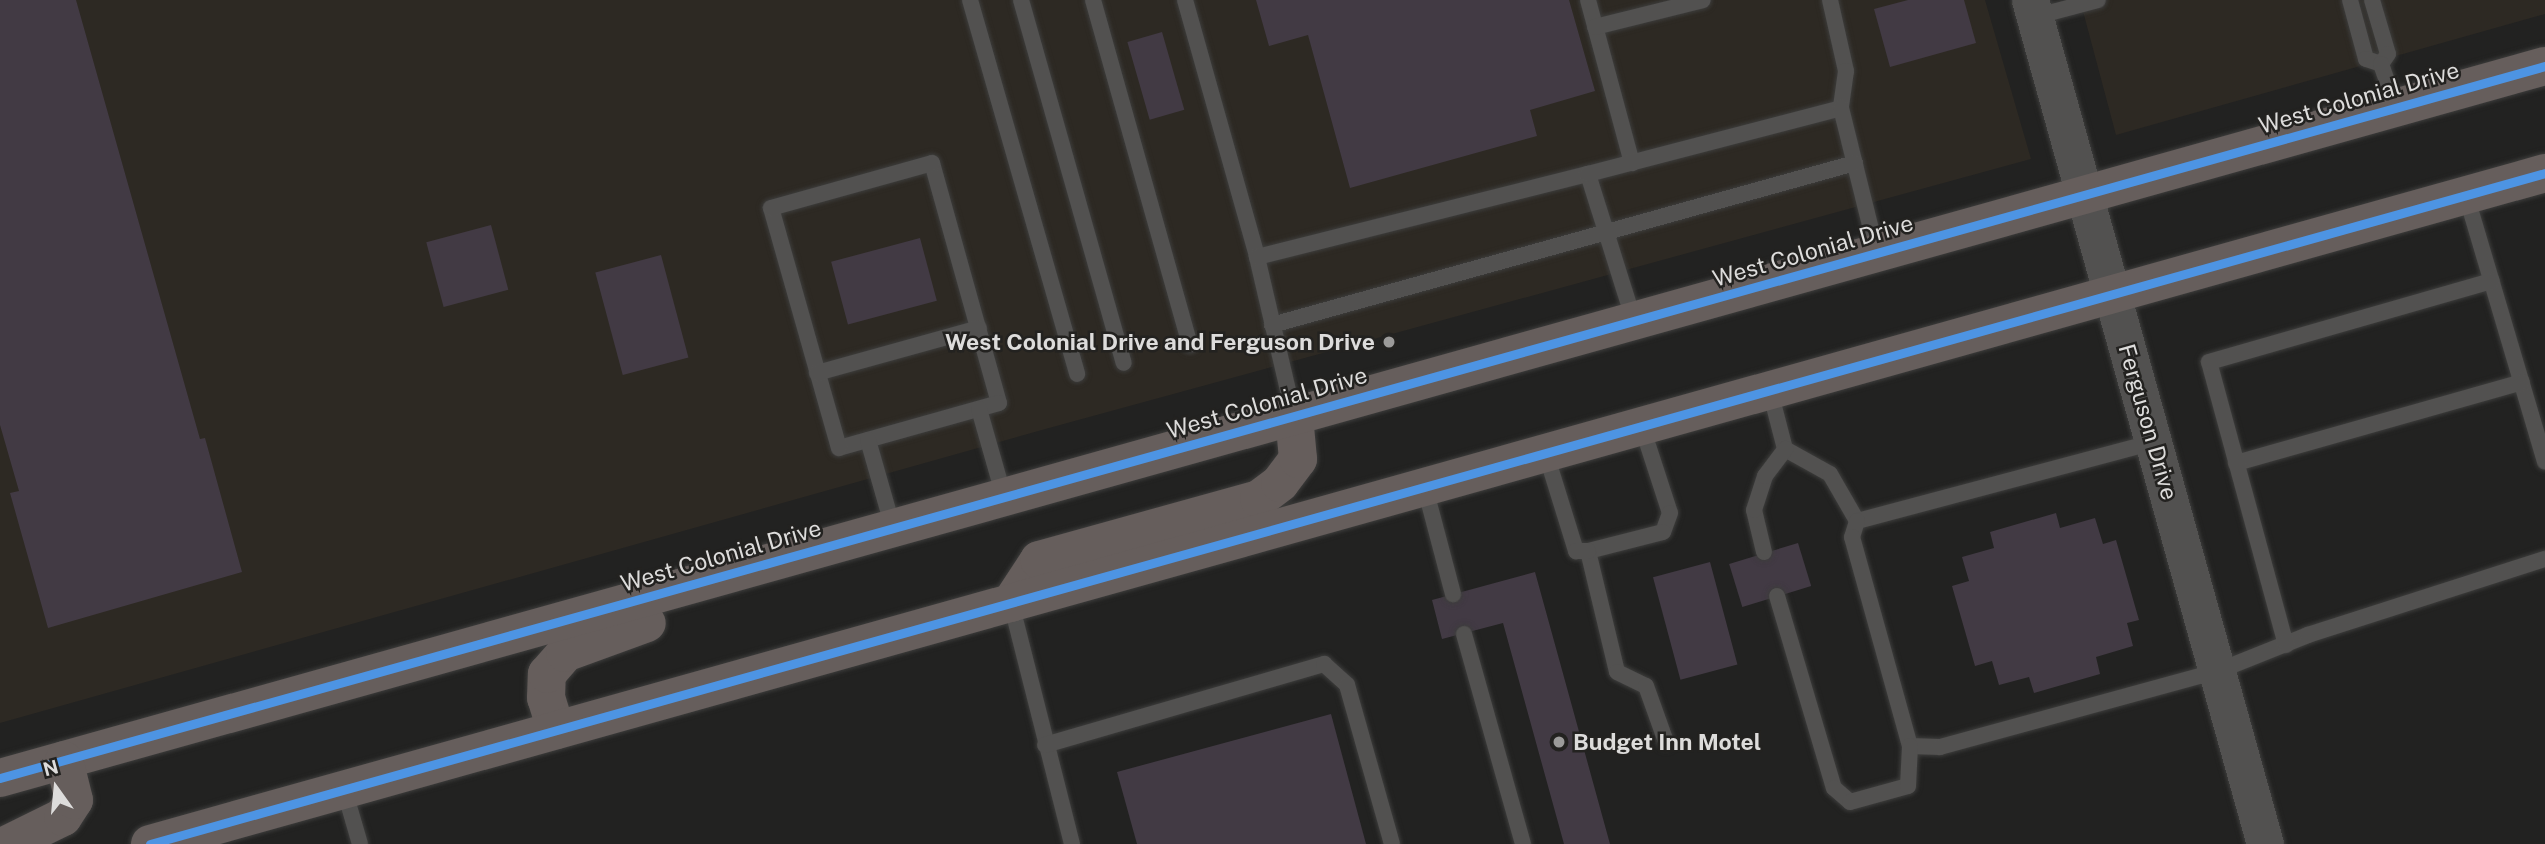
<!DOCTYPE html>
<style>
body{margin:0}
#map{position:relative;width:2545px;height:844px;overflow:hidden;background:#222221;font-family:"Public Sans",sans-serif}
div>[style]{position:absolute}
.built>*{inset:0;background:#2d2923}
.building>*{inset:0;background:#423a44;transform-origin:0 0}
.roads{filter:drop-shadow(0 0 2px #3d3d3c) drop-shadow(0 0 2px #3d3d3c)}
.service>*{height:16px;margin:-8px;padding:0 8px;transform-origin:8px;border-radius:8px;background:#525150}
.tertiary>*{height:37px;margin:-18.5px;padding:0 18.5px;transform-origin:18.5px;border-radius:18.5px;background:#525150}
.trunk>*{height:38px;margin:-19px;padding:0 19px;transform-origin:19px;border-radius:19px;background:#665e5c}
.cycleway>*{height:9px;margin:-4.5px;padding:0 4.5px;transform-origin:4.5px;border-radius:4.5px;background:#4d94e3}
.dots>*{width:19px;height:19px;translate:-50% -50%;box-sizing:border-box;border:4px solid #232220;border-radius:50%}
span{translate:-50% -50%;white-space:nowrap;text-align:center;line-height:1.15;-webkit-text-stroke:5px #232220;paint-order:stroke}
.street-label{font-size:23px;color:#dddcdb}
.poi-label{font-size:23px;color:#dddcdb;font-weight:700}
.right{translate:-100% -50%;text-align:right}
.left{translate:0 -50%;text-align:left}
.north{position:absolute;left:21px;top:753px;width:70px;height:70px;-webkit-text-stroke:5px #232220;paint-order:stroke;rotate:345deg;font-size:19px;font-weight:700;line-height:28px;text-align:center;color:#dddcdb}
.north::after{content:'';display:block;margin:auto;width:24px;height:32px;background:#dddcdb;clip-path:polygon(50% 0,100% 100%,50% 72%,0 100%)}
</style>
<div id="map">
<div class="built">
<div style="clip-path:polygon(0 0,1985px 0,2031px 159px,1049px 428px,0 723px)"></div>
<div style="clip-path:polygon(2080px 0,2545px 0,2545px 14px,2116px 135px)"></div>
</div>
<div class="building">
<div style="clip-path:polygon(0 0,76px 0,200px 439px,205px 438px,242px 572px,48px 628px,10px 493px,19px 491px,0 425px)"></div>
<div style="clip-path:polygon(1256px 0,1569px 0,1595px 91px,1530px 110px,1537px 136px,1350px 188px,1308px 35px,1269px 46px)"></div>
<div style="clip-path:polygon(1908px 0,1964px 0,1976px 43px,1890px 67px,1874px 9px)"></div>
<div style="left:1162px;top:32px;width:81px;height:36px;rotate:74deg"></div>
<div style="left:491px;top:225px;width:67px;height:67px;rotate:75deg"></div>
<div style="left:920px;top:238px;width:65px;height:92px;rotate:75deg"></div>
<div style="left:661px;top:255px;width:106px;height:68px;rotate:75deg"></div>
<div style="clip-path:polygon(2056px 513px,2060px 528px,2095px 518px,2103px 544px,2116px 540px,2139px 620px,2127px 623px,2133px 646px,2096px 657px,2100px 674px,2034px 693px,2029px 677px,1999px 685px,1992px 661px,1975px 666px,1952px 586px,1969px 581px,1962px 557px,1994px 548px,1990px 532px)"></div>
<div style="left:1798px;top:543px;width:45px;height:72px;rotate:73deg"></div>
<div style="left:1710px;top:562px;width:106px;height:59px;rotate:75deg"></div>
<div style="clip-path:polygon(1535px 572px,1610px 844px,1564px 844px,1503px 623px,1442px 639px,1432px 600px)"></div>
<div style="clip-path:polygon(1331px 714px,1366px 844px,1137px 844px,1117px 772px)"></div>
</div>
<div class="roads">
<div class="service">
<div style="left:970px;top:0;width:389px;rotate:74deg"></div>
<div style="left:1021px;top:0;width:377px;rotate:74.2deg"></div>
<div style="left:1093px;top:0;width:358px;rotate:74.3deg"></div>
<div style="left:1185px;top:0;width:267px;rotate:74.3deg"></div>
<div style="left:1257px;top:257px;width:163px;rotate:76.9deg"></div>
<div style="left:1588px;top:0;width:169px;rotate:74.9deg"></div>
<div style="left:1830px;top:0;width:73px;rotate:77.3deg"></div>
<div style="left:1846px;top:71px;width:37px;rotate:98deg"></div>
<div style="left:2350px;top:0;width:61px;rotate:74.8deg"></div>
<div style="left:2366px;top:59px;width:16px;rotate:18deg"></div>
<div style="left:2372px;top:0;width:56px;rotate:73.5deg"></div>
<div style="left:2388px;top:54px;width:12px;rotate:125deg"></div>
<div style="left:2034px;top:17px;width:66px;rotate:-14.9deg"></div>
<div style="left:1595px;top:27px;width:111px;rotate:-14deg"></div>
<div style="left:2381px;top:64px;width:46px;rotate:70.8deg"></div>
<div style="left:932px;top:163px;width:249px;rotate:74.4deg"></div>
<div style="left:999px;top:403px;width:166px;rotate:164.3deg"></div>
<div style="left:839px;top:448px;width:249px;rotate:-105.8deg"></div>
<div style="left:771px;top:208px;width:167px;rotate:-15.6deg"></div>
<div style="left:2466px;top:195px;width:278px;rotate:73.5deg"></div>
<div style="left:1257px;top:257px;width:341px;rotate:-14.1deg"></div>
<div style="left:1634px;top:321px;width:154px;rotate:-107.4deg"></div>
<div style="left:1588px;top:174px;width:261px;rotate:-14.6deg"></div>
<div style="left:1841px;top:108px;width:149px;rotate:76.1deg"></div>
<div style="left:1272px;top:325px;width:605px;rotate:-15.53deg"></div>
<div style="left:817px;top:373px;width:168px;rotate:-15.5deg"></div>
<div style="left:1770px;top:391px;width:60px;rotate:75.5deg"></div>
<div style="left:1785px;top:449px;width:51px;rotate:29.1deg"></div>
<div style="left:1830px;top:474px;width:54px;rotate:60.1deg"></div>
<div style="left:979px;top:409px;width:91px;rotate:74.1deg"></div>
<div style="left:1642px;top:427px;width:90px;rotate:72deg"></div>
<div style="left:1670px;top:513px;width:20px;rotate:110deg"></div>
<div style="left:1663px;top:532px;width:77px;rotate:165.8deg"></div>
<div style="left:1588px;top:551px;width:124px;rotate:76.5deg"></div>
<div style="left:1617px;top:672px;width:32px;rotate:26deg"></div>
<div style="left:1646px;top:686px;width:59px;rotate:70.3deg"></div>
<div style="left:868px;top:440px;width:91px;rotate:74.1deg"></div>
<div style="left:2154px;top:442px;width:307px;rotate:165.1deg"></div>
<div style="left:1857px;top:521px;width:17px;rotate:107deg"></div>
<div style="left:1852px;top:537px;width:217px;rotate:74.5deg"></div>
<div style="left:1910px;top:746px;width:30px;rotate:2deg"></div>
<div style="left:1940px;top:747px;width:288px;rotate:-15.3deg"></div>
<div style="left:2218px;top:671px;width:97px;rotate:-21.8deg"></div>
<div style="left:2308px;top:635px;width:249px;rotate:-17.8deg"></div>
<div style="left:1546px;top:454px;width:102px;rotate:72.8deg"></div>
<div style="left:1576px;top:551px;width:12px"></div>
<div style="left:2236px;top:463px;width:297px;rotate:-15.8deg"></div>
<div style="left:1425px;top:488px;width:110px;rotate:75.2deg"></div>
<div style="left:1764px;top:552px;width:43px;rotate:-103.4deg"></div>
<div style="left:1754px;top:510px;width:36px;rotate:-72deg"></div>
<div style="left:1765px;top:476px;width:34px;rotate:-53deg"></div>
<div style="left:1777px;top:596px;width:200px;rotate:73.5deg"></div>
<div style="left:1834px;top:788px;width:21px;rotate:41deg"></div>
<div style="left:1850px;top:802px;width:60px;rotate:-15.4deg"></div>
<div style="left:1908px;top:786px;width:40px;rotate:-87.1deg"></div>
<div style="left:1011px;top:603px;width:249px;rotate:75.8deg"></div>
<div style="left:1464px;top:634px;width:218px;rotate:74.3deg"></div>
<div style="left:2286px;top:645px;width:293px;rotate:-105.2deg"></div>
<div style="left:2209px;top:362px;width:294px;rotate:-16deg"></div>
<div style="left:1045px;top:745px;width:291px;rotate:-16.2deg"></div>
<div style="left:1324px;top:664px;width:31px;rotate:42deg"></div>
<div style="left:1347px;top:685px;width:165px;rotate:74.2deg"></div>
<div style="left:344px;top:789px;width:57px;rotate:73.8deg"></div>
</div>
<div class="tertiary">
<div style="left:2030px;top:0;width:876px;rotate:74.44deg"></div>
</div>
<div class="trunk">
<div style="left:1011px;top:603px;width:51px;rotate:-56.9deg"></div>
<div style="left:1039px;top:560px;width:228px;rotate:-15.5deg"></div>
<div style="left:1259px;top:499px;width:26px;rotate:-37deg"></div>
<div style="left:1280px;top:483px;width:30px;rotate:-53deg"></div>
<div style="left:1298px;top:459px;width:43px;rotate:-95.3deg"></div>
<div style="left:556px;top:730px;width:34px;rotate:-107deg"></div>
<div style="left:546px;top:698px;width:24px;rotate:-88deg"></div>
<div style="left:547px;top:674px;width:28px;rotate:-49deg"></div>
<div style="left:565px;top:653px;width:87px;rotate:-20.1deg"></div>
<div style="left:0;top:778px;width:2643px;rotate:-15.63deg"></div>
<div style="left:8px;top:844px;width:61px;rotate:-26.1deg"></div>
<div style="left:63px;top:817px;width:20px;rotate:-57deg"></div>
<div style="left:74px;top:800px;width:41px;rotate:-104deg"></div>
<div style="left:150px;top:844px;width:2487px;rotate:-15.65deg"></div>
</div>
</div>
<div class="cycleway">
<div style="left:0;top:778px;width:2643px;rotate:-15.63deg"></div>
<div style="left:150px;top:844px;width:2487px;rotate:-15.65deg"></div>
</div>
<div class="dots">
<div style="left:1389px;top:342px;background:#9c9b9a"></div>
<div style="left:1559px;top:742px;background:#9c9b9a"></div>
</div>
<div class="street-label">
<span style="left:2359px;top:98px;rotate:-16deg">West Colonial Drive</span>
<span style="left:1813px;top:251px;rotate:-16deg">West Colonial Drive</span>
<span style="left:1267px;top:403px;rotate:-16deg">West Colonial Drive</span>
<span style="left:2148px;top:422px;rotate:74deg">Ferguson Drive</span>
<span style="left:721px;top:556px;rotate:-16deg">West Colonial Drive</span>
</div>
<div class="poi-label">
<span class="right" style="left:1375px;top:342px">West Colonial Drive and Ferguson Drive</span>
<span class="left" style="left:1573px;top:742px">Budget Inn Motel</span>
</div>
<div class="north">N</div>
</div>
